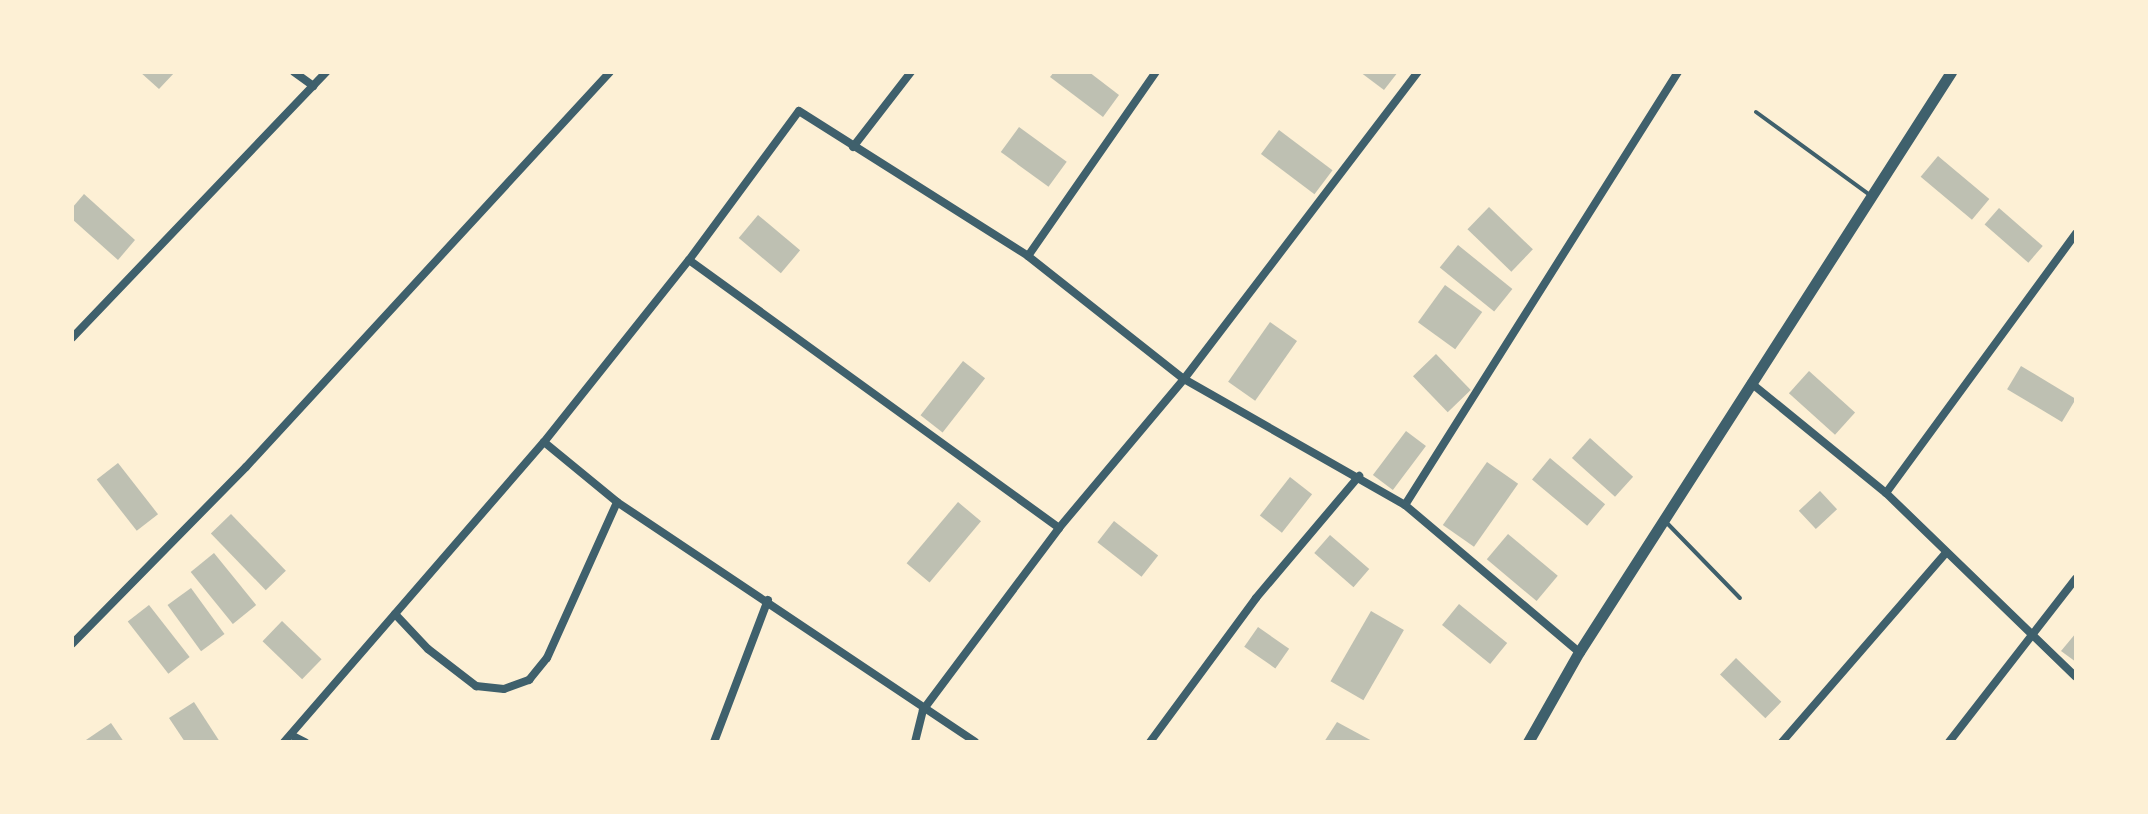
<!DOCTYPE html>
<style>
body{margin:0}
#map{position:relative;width:2148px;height:814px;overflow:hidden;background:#fdf0d5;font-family:Rubik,sans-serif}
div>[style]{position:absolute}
.building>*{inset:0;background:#bec0b2;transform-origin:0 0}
.service>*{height:4px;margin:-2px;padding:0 2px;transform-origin:2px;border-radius:2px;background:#3f606c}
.minor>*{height:8px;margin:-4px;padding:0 4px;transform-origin:4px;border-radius:4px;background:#3f606c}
.tertiary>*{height:11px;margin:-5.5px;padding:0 5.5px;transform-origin:5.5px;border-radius:5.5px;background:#3f606c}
span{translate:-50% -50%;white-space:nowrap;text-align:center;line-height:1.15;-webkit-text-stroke:7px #fdf0d5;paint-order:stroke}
.frame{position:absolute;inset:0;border:74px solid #fdf0d5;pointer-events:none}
</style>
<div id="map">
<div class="building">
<div style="clip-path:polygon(140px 72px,175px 72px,159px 89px)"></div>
<div style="clip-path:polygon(1054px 72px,1089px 72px,1119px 95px,1103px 117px,1050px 77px)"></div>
<div style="clip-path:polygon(1360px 72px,1398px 72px,1384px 90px)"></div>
<div style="left:1019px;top:127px;width:59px;height:31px;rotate:36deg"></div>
<div style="left:1279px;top:130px;width:67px;height:30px;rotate:37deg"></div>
<div style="left:1938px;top:156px;width:67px;height:27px;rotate:40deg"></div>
<div style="clip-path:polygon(84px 194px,135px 240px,118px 260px,72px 219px,72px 208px)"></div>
<div style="left:1489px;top:207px;width:61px;height:31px;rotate:44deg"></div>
<div style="left:1999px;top:208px;width:58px;height:22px;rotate:41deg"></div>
<div style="left:758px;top:215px;width:55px;height:30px;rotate:40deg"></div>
<div style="left:1458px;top:245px;width:70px;height:29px;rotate:39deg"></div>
<div style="left:1445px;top:285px;width:46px;height:46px;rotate:36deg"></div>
<div style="left:1270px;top:322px;width:33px;height:73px;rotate:35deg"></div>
<div style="left:1436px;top:354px;width:50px;height:32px;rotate:46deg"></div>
<div style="left:963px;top:361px;width:28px;height:69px;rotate:38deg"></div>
<div style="left:2021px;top:366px;width:64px;height:27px;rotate:31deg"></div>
<div style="left:1809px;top:371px;width:62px;height:30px;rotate:42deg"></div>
<div style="left:1406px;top:431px;width:25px;height:55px;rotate:37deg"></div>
<div style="left:1590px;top:438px;width:58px;height:27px;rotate:42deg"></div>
<div style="left:1550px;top:458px;width:72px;height:28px;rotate:40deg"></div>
<div style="left:1487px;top:462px;width:38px;height:77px;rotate:35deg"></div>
<div style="left:118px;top:463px;width:65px;height:27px;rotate:52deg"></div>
<div style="left:1290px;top:477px;width:28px;height:49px;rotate:38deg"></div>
<div style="left:1820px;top:491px;width:25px;height:29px;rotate:47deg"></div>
<div style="left:958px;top:502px;width:30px;height:80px;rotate:40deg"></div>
<div style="left:231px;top:514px;width:79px;height:28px;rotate:46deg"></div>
<div style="left:1114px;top:521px;width:56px;height:27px;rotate:38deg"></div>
<div style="left:1508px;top:534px;width:65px;height:33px;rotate:40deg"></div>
<div style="left:1330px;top:535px;width:52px;height:24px;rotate:41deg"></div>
<div style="left:214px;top:553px;width:67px;height:30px;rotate:51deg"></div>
<div style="left:191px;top:588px;width:57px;height:29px;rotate:54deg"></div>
<div style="left:1459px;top:604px;width:62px;height:27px;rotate:39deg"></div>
<div style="left:149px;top:605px;width:66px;height:27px;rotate:52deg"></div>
<div style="left:1371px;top:611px;width:38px;height:81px;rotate:30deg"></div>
<div style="left:282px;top:621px;width:55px;height:28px;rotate:44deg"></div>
<div style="left:1258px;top:627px;width:38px;height:24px;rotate:35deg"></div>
<div style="clip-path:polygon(2076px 633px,2076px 662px,2061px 651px)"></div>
<div style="left:1736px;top:658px;width:63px;height:23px;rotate:44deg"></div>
<div style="clip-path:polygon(194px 702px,220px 742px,185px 742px,169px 718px)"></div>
<div style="clip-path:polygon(1337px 722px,1374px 742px,1324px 742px)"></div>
<div style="clip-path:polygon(111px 723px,124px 742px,83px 742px)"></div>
</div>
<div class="service">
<div style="left:1756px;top:112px;width:142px;rotate:36.1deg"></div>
<div style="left:1666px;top:522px;width:106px;rotate:45.8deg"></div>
</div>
<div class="minor">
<div style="left:294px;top:72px;width:24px;rotate:36deg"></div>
<div style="left:853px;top:147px;width:95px;rotate:-52.3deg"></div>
<div style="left:1028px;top:256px;width:224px;rotate:-55.2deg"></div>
<div style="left:689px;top:260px;width:457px;rotate:35.9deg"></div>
<div style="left:72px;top:338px;width:368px;rotate:-46.3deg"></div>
<div style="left:1751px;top:383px;width:174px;rotate:39.2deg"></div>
<div style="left:1886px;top:493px;width:264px;rotate:44.1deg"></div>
<div style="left:544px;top:442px;width:94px;rotate:39.4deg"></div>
<div style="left:617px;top:502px;width:431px;rotate:33.8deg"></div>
<div style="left:1886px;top:493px;width:322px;rotate:-53.8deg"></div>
<div style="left:1405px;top:505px;width:512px;rotate:-57.77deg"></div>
<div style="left:395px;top:614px;width:48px;rotate:46.7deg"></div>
<div style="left:428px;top:649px;width:61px;rotate:37.6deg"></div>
<div style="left:476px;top:686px;width:28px;rotate:6deg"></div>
<div style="left:504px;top:689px;width:27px;rotate:-20deg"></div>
<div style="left:529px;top:680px;width:28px;rotate:-51deg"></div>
<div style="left:547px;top:658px;width:171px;rotate:-65.8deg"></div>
<div style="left:72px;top:644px;width:248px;rotate:-45.5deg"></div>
<div style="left:246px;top:467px;width:537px;rotate:-47.34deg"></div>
<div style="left:291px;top:735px;width:16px;rotate:27deg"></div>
<div style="left:284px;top:742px;width:397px;rotate:-49.1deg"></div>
<div style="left:544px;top:442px;width:233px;rotate:-51.5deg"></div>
<div style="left:689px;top:260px;width:185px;rotate:-53.6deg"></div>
<div style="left:799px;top:111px;width:271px;rotate:32.3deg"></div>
<div style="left:1028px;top:256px;width:199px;rotate:38.3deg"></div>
<div style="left:1184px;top:379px;width:254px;rotate:29.7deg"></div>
<div style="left:1405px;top:505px;width:228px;rotate:40.2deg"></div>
<div style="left:714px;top:742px;width:152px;rotate:-69.2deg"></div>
<div style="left:915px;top:742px;width:33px;rotate:-76deg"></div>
<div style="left:923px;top:710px;width:227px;rotate:-53.2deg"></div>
<div style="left:1059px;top:528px;width:194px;rotate:-50deg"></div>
<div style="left:1184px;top:379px;width:386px;rotate:-52.7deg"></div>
<div style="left:1150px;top:742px;width:179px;rotate:-53.6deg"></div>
<div style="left:1256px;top:598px;width:160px;rotate:-49.8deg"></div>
<div style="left:1782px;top:742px;width:250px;rotate:-49.1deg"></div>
<div style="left:1949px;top:742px;width:207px;rotate:-52.2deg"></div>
</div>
<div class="tertiary">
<div style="left:1528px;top:742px;width:103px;rotate:-60.5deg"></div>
<div style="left:1579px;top:652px;width:689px;rotate:-57.32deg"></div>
</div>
<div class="frame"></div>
</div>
